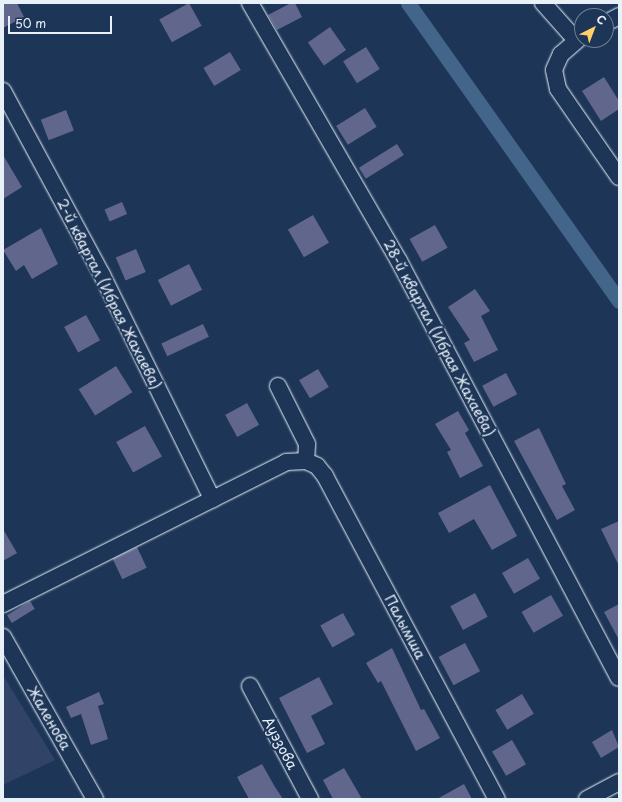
<!DOCTYPE html>
<meta charset="utf-8">
<style>
body{margin:0}
#map{position:relative;width:622px;height:802px;overflow:hidden;background:#1d3557;font-family:"Playpen Sans",sans-serif}
div>[style]{position:absolute}
.built>*{inset:0;background:#314467}
.canal>*{height:15px;margin:-7.5px;padding:0 7.5px;transform-origin:7.5px;border-radius:7.5px;background:#44658a}
.building>*{inset:0;background:#61668c;transform-origin:0 0}
.roads{filter:drop-shadow(0 0 1px #e8f1f8) drop-shadow(0 0 1px #e8f1f8)}
.minor>*{height:16px;margin:-8px;padding:0 8px;transform-origin:8px;border-radius:8px;background:#1d3557}
span{translate:-50% -50%;white-space:nowrap;text-align:center;line-height:1.15;-webkit-text-stroke:4px #1d3557;paint-order:stroke}
.street-label{font-size:14px;color:#e8f1f8}
.frame{position:absolute;inset:0;border:4px solid #e8f1f8;pointer-events:none}
.north{position:absolute;left:574px;top:8px;width:40px;height:40px;box-sizing:border-box;background:#1d3557;border:1px solid #6e8097;border-radius:50%;rotate:42deg;font-size:11px;font-weight:700;line-height:16px;text-align:center;color:#e8f1f8}
.north::after{content:'';display:block;margin:auto;width:14px;height:18px;background:#ffd166;clip-path:polygon(50% 0,100% 100%,50% 72%,0 100%)}
.scale{position:absolute;left:8px;top:16px;width:104px;height:18px;box-sizing:border-box;border:2px solid #e8f1f8;border-top:0;padding-left:5px;font-size:12px;line-height:14px;white-space:nowrap;color:#e8f1f8;-webkit-text-stroke:3px #1d3557;paint-order:stroke}
</style>
<div id="map">
<div class="built">
<div style="clip-path:polygon(3px 675px,55px 760px,3px 785px)"></div>
</div>
<div class="canal">
<div style="left:408px;top:3px;width:365px;rotate:54.7deg"></div>
</div>
<div class="building">
<div style="clip-path:polygon(3px 3px,17px 3px,24px 17px,3px 28px)"></div>
<div style="left:189px;top:3px;width:26px;height:34px;rotate:61deg"></div>
<div style="clip-path:polygon(291px 3px,295px 3px,302px 17px,277px 30px,268px 15px)"></div>
<div style="left:330px;top:27px;width:28px;height:27px;rotate:55deg"></div>
<div style="left:366px;top:47px;width:26px;height:27px;rotate:58deg"></div>
<div style="left:230px;top:52px;width:21px;height:31px;rotate:59deg"></div>
<div style="clip-path:polygon(604px 77px,619px 101px,619px 109px,601px 121px,582px 91px)"></div>
<div style="left:365px;top:108px;width:22px;height:34px;rotate:58deg"></div>
<div style="left:66px;top:110px;width:22px;height:27px;rotate:69deg"></div>
<div style="left:397px;top:144px;width:13px;height:45px;rotate:58deg"></div>
<div style="clip-path:polygon(3px 155px,22px 187px,3px 199px)"></div>
<div style="left:122px;top:202px;width:13px;height:19px;rotate:67deg"></div>
<div style="left:313px;top:215px;width:32px;height:29px;rotate:60deg"></div>
<div style="left:435px;top:225px;width:26px;height:29px;rotate:61deg"></div>
<div style="clip-path:polygon(41px 228px,58px 264px,32px 279px,24px 265px,16px 271px,3px 250px)"></div>
<div style="left:136px;top:249px;width:25px;height:22px;rotate:67deg"></div>
<div style="left:189px;top:264px;width:29px;height:35px;rotate:63deg"></div>
<div style="clip-path:polygon(475px 289px,490px 311px,481px 316px,498px 350px,474px 362px,464px 343px,470px 340px,448px 307px)"></div>
<div style="left:86px;top:315px;width:29px;height:25px;rotate:61deg"></div>
<div style="left:203px;top:324px;width:14px;height:46px;rotate:65deg"></div>
<div style="left:116px;top:366px;width:31px;height:44px;rotate:58deg"></div>
<div style="left:318px;top:369px;width:21px;height:22px;rotate:59deg"></div>
<div style="left:506px;top:373px;width:24px;height:27px;rotate:62deg"></div>
<div style="left:247px;top:403px;width:25px;height:25px;rotate:61deg"></div>
<div style="clip-path:polygon(458px 411px,469px 430px,465px 433px,483px 466px,460px 478px,447px 452px,451px 450px,435px 424px)"></div>
<div style="left:145px;top:426px;width:35px;height:33px;rotate:61deg"></div>
<div style="clip-path:polygon(539px 428px,566px 484px,562px 486px,575px 510px,557px 520px,514px 441px)"></div>
<div style="clip-path:polygon(490px 485px,517px 536px,492px 550px,474px 519px,449px 533px,438px 513px)"></div>
<div style="clip-path:polygon(619px 521px,619px 566px,601px 529px)"></div>
<div style="clip-path:polygon(3px 529px,17px 553px,3px 561px)"></div>
<div style="left:137px;top:547px;width:23px;height:27px;rotate:65deg"></div>
<div style="left:528px;top:558px;width:24px;height:30px;rotate:60deg"></div>
<div style="left:475px;top:593px;width:27px;height:28px;rotate:62deg"></div>
<div style="left:551px;top:595px;width:24px;height:34px;rotate:60deg"></div>
<div style="left:30px;top:601px;width:9px;height:27px;rotate:58deg"></div>
<div style="clip-path:polygon(619px 604px,619px 640px,604px 612px)"></div>
<div style="left:343px;top:613px;width:25px;height:26px;rotate:61deg"></div>
<div style="left:465px;top:643px;width:32px;height:30px;rotate:62deg"></div>
<div style="clip-path:polygon(392px 648px,421px 710px,424px 709px,440px 738px,416px 751px,381px 681px,378px 683px,366px 663px)"></div>
<div style="clip-path:polygon(319px 677px,333px 704px,311px 716px,325px 744px,307px 753px,279px 698px)"></div>
<div style="clip-path:polygon(99px 692px,104px 704px,98px 706px,108px 739px,91px 745px,81px 714px,71px 718px,66px 707px)"></div>
<div style="left:522px;top:694px;width:23px;height:31px;rotate:59deg"></div>
<div style="clip-path:polygon(612px 730px,619px 747px,601px 758px,592px 742px)"></div>
<div style="left:512px;top:740px;width:28px;height:23px;rotate:60deg"></div>
<div style="clip-path:polygon(262px 764px,275px 787px,283px 799px,249px 799px,237px 777px)"></div>
<div style="clip-path:polygon(344px 768px,362px 799px,333px 799px,323px 780px)"></div>
<div style="clip-path:polygon(464px 784px,472px 799px,437px 799px)"></div>
</div>
<div class="roads">
<div class="minor">
<div style="left:250px;top:3px;width:298px;rotate:60deg"></div>
<div style="left:399px;top:261px;width:471px;rotate:62.2deg"></div>
<div style="left:543px;top:3px;width:50px;rotate:48.3deg"></div>
<div style="left:606px;top:23px;width:15px;rotate:-28deg"></div>
<div style="left:582px;top:36px;width:28px;rotate:139deg"></div>
<div style="left:561px;top:54px;width:17px;rotate:114deg"></div>
<div style="left:554px;top:70px;width:19px;rotate:78deg"></div>
<div style="left:558px;top:89px;width:107px;rotate:55.3deg"></div>
<div style="left:3px;top:91px;width:209px;rotate:61.7deg"></div>
<div style="left:102px;top:275px;width:250px;rotate:63.8deg"></div>
<div style="left:278px;top:386px;width:65px;rotate:63.4deg"></div>
<div style="left:307px;top:444px;width:17px;rotate:93deg"></div>
<div style="left:3px;top:604px;width:317px;rotate:-26.6deg"></div>
<div style="left:286px;top:462px;width:20px;rotate:-3deg"></div>
<div style="left:306px;top:461px;width:12px;rotate:24deg"></div>
<div style="left:317px;top:466px;width:13px;rotate:51deg"></div>
<div style="left:325px;top:476px;width:366px;rotate:62deg"></div>
<div style="left:3px;top:637px;width:186px;rotate:60.4deg"></div>
<div style="left:250px;top:686px;width:128px;rotate:62deg"></div>
<div style="left:587px;top:799px;width:36px;rotate:-28deg"></div>
</div>
</div>
<div class="street-label">
<span style="left:109px;top:294px;rotate:63deg">2-й квартал (Ибрая Жахаева)</span>
<span style="left:439px;top:338px;rotate:62deg">28-й квартал (Ибрая Жахаева)</span>
<span style="left:405px;top:627px;rotate:62deg">Палымша</span>
<span style="left:49px;top:718px;rotate:60deg">Жаленова</span>
<span style="left:280px;top:743px;rotate:62deg">Ауэзова</span>
</div>
<div class="frame"></div>
<div class="north">С</div>
<div class="scale">50 m</div>
</div>
